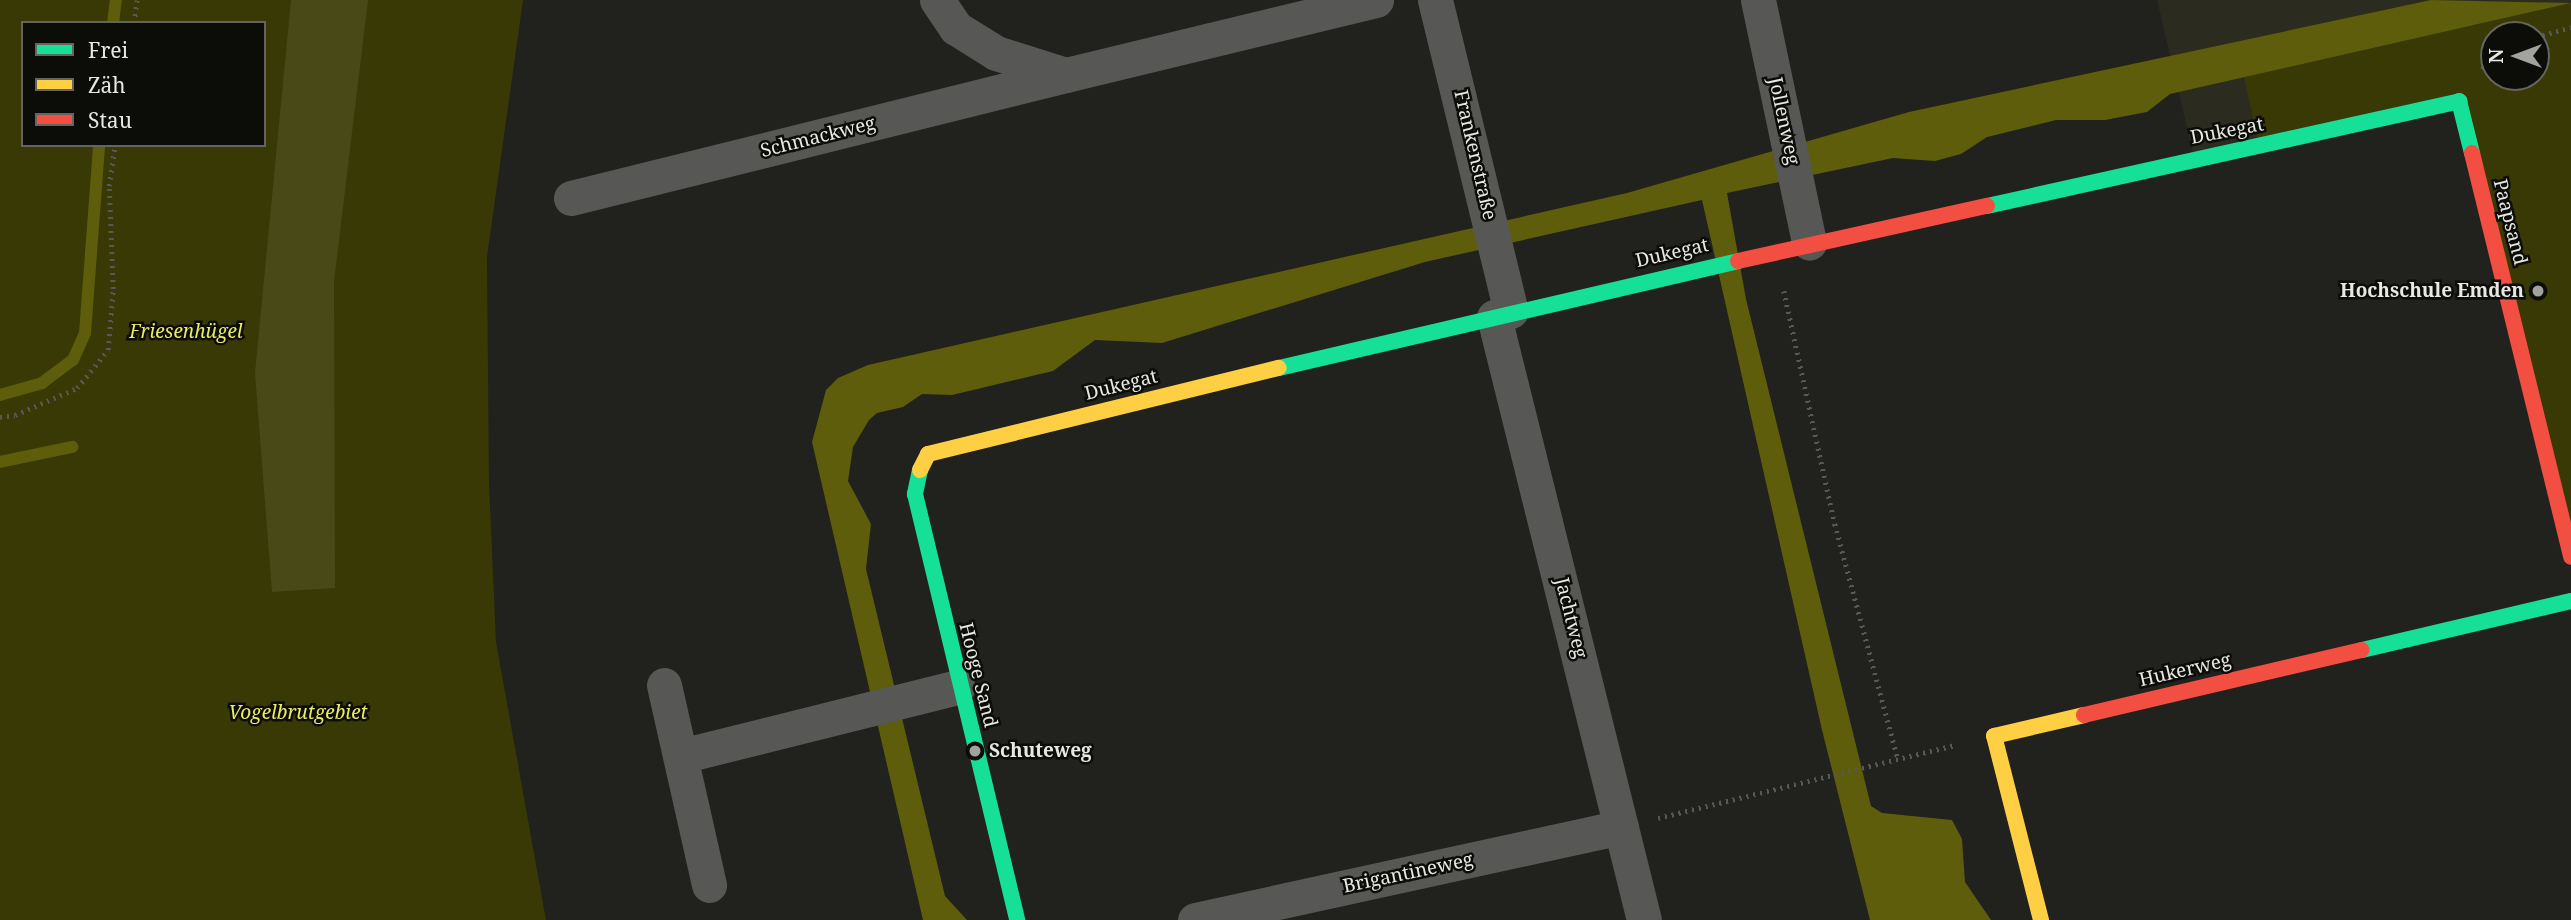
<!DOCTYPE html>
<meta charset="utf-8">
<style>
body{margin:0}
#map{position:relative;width:2571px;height:920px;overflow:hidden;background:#21211d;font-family:"Noto Serif",serif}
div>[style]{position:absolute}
.built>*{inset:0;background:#2b2b1f}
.green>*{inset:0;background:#393905}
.forest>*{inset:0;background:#494918}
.water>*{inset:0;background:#5d5d0b}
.stream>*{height:12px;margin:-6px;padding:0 6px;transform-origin:6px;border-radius:6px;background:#5d5d0b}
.path>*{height:4.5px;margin-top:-2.25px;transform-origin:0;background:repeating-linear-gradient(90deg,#585857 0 2px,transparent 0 7px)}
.street>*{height:35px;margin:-17.5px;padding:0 17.5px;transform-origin:17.5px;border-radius:17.5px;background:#575755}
.fast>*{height:16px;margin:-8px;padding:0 8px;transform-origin:8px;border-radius:8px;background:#16e098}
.slow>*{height:16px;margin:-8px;padding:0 8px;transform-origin:8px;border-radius:8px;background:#ffcf43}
.jam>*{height:16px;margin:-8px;padding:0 8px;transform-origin:8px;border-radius:8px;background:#f24e42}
.dots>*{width:19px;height:19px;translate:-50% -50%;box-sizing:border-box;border:4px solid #0c0c09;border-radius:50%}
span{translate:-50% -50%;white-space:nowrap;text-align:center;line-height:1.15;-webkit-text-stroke:5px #0c0c09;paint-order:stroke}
.street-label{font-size:19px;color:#e7e8e3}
.poi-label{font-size:19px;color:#e7e8e3;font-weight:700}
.right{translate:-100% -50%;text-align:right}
.left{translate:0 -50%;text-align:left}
.park-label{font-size:19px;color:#eaec63;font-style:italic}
.legend{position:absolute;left:21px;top:21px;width:245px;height:126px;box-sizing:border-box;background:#0c0c09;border:2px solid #646460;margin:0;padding:9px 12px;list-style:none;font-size:21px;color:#e7e8e3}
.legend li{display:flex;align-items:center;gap:14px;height:35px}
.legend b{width:35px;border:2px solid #646460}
.north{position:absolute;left:2480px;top:21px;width:70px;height:70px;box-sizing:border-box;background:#0c0c09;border:2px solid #646460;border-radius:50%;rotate:270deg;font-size:19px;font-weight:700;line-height:28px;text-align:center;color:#e7e8e3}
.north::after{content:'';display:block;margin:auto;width:24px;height:32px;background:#a2a29e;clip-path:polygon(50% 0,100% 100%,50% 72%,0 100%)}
</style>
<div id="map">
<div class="built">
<div style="clip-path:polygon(evenodd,2157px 0,2571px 0,2571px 557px,2459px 102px,2194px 158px,2157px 0,2494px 35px,2536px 35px,2536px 77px,2494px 77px,2494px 35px)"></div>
</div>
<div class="green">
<div style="clip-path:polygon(evenodd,0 0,523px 0,487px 257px,489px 483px,496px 642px,546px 920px,0 920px,0 0,23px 23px,264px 23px,264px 145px,23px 145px,23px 23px)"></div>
<div style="clip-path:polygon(evenodd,2571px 3px,2571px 557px,2459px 102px,2259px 146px,2244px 77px,2571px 3px,2494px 35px,2536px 35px,2536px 77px,2494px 77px,2494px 35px)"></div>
</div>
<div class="forest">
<div style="clip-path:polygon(291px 0,368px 0,334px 282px,335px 588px,272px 592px,255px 373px)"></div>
</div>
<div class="water">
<div style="clip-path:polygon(2431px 0,2571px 3px,2170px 94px,2147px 112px,2105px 120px,2056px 120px,1987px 137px,1961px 154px,1935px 161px,1893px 158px,1727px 193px,1746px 299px,1871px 806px,1882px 813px,1952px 820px,1962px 839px,1965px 882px,1991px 920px,1870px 920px,1822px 730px,1702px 200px,1425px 262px,1162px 343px,1095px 340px,1053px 371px,952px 395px,922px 394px,903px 407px,877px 413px,869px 420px,853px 447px,848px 481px,871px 524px,866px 569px,945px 896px,967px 920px,923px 920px,812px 442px,826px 390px,838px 378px,868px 365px,1627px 193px,1909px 112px)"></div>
</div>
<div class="stream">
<div style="left:113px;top:23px;width:23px;rotate:-83deg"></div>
<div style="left:0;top:395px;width:44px;rotate:-15.9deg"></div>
<div style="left:42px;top:383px;width:39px;rotate:-37deg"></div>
<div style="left:73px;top:360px;width:30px;rotate:-66deg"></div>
<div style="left:85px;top:333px;width:189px;rotate:-85.7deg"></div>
<div style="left:0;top:462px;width:74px;rotate:-11.8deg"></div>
</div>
<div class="path">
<div style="left:134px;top:23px;width:23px;rotate:-83deg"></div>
<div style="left:2536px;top:37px;width:36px;rotate:-16deg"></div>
<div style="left:2482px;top:69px;width:21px;rotate:-55deg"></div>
<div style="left:1784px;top:291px;width:239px;rotate:77.7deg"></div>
<div style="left:1835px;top:524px;width:243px;rotate:75deg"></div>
<div style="left:0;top:417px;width:15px;rotate:-8deg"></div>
<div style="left:15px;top:415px;width:68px;rotate:-23.5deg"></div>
<div style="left:77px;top:388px;width:49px;rotate:-50.8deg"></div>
<div style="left:108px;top:350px;width:61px;rotate:-85.3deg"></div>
<div style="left:113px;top:289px;width:103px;rotate:-92.2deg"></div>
<div style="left:109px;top:186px;width:41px;rotate:-81.7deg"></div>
<div style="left:1658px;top:818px;width:307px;rotate:-13.8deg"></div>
</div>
<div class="street">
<div style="left:937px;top:0;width:34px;rotate:56deg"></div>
<div style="left:956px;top:28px;width:47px;rotate:32deg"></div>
<div style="left:996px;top:53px;width:73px;rotate:17.4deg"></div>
<div style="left:1066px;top:75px;width:319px;rotate:-13.6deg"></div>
<div style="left:1435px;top:0;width:320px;rotate:76.3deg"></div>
<div style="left:1758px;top:0;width:248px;rotate:78.1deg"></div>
<div style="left:571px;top:198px;width:510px;rotate:-13.95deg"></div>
<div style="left:1494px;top:317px;width:621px;rotate:76.03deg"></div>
<div style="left:664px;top:685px;width:205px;rotate:77.3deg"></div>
<div style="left:681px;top:756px;width:285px;rotate:-14deg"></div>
<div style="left:1195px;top:920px;width:436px;rotate:-12.3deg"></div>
</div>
<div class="fast">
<div style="left:1987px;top:206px;width:484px;rotate:-12.5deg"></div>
<div style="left:2459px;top:101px;width:54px;rotate:76deg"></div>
<div style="left:1279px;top:368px;width:471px;rotate:-13.1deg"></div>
<div style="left:920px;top:470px;width:25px;rotate:102deg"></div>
<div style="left:915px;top:494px;width:438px;rotate:76.5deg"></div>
<div style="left:2362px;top:650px;width:215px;rotate:-13.2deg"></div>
</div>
<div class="slow">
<div style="left:920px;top:470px;width:18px;rotate:-63deg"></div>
<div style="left:928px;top:454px;width:361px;rotate:-13.8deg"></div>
<div style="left:2041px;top:920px;width:190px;rotate:-104.3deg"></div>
<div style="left:1994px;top:736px;width:92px;rotate:-13.1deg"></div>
</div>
<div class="jam">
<div style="left:2472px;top:153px;width:416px;rotate:76.2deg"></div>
<div style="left:1738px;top:261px;width:255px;rotate:-12.5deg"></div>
<div style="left:2084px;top:715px;width:285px;rotate:-13.2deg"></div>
</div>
<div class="dots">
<div style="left:2538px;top:291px;background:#a2a29e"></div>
<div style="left:975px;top:751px;background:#a2a29e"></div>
</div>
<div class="street-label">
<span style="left:1784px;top:121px;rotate:78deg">Jollenweg</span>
<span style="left:2227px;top:131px;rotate:-11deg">Dukegat</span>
<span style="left:818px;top:137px;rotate:-14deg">Schmackweg</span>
<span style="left:1475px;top:155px;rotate:77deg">Frankenstraße</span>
<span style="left:2510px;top:222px;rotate:76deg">Paapsand</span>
<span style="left:1672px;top:253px;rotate:-13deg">Dukegat</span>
<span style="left:1121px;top:385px;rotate:-14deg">Dukegat</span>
<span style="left:1571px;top:618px;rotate:76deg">Jachtweg</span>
<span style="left:2185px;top:670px;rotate:-13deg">Hukerweg</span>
<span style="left:978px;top:675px;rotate:76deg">Hooge Sand</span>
<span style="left:1408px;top:873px;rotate:-12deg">Brigantineweg</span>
</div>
<div class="poi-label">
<span class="right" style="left:2524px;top:291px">Hochschule Emden</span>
<span class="left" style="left:989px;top:751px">Schuteweg</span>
</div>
<div class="park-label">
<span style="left:186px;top:332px">Friesenhügel</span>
<span style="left:298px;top:713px">Vogelbrutgebiet</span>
</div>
<ul class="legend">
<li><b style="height:9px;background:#16e098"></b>Frei</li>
<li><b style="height:9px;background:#ffcf43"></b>Zäh</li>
<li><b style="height:9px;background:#f24e42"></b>Stau</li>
</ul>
<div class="north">N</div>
</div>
